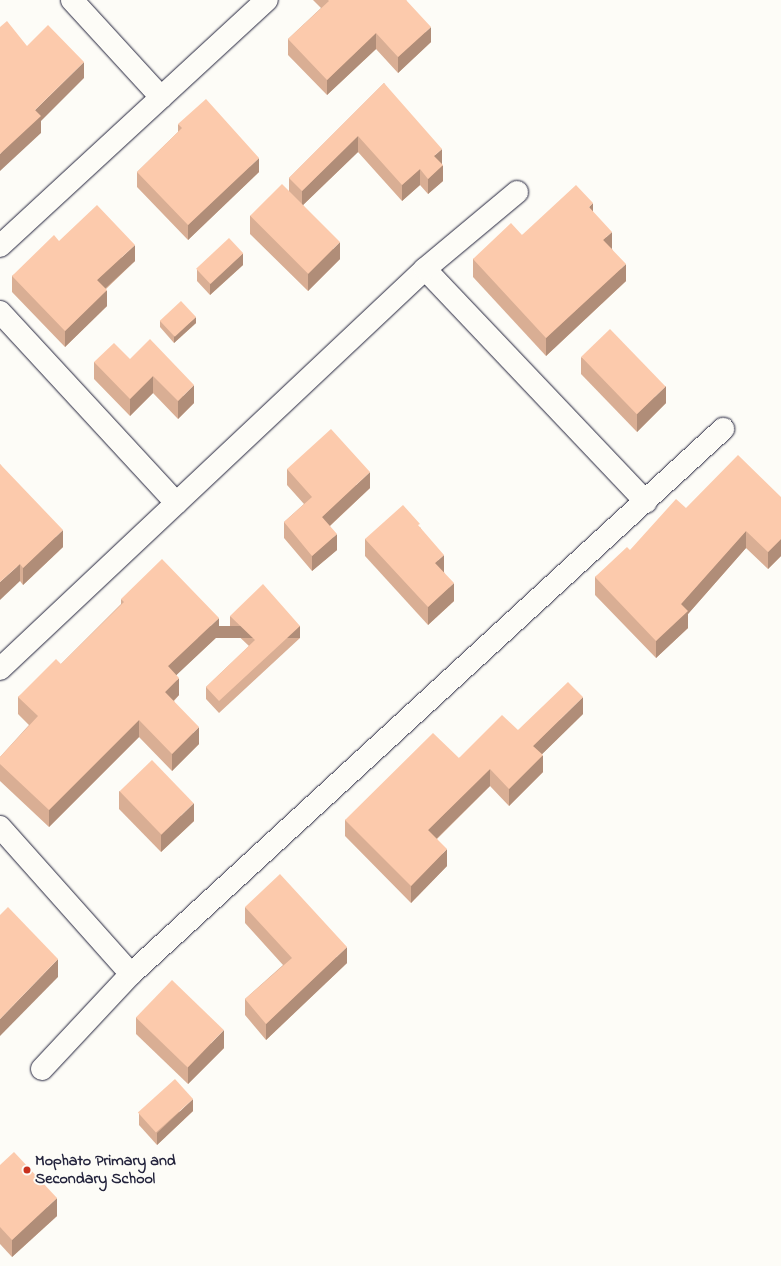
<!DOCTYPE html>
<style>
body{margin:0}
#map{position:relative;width:781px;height:1266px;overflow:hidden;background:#fdfcf7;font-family:"Indie Flower",sans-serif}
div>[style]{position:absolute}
.roads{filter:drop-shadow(0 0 1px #22223b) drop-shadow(0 0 1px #22223b)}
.street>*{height:22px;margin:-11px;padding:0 11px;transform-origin:11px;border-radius:11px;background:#fdfcf7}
.wall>*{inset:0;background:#d9ae94}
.shaded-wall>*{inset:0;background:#b08d78;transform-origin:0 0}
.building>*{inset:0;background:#fccaac;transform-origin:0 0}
.dots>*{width:11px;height:11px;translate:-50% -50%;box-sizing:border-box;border:2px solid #fdfcf7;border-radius:50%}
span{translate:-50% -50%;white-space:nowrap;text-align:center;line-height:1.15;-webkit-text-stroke:4px #fdfcf7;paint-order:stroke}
.poi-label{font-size:16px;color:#22223b;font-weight:700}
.left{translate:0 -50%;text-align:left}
</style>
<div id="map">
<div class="roads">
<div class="street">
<div style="left:72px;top:0;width:132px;rotate:47.5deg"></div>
<div style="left:0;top:246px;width:363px;rotate:-42.7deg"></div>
<div style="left:425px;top:269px;width:321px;rotate:46.5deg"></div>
<div style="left:0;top:312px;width:260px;rotate:47.3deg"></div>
<div style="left:0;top:669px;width:584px;rotate:-43.26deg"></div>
<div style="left:425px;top:269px;width:120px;rotate:-39.9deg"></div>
<div style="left:0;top:827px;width:197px;rotate:48.3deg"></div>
<div style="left:42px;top:1069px;width:130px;rotate:-46.9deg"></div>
<div style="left:131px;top:974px;width:805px;rotate:-42.63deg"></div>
</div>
</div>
<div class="wall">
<div style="clip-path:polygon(313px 0,406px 0,431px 42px,398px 73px,376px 49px,327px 95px,288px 55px,288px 39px,321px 8px)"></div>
<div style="clip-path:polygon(384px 83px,442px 164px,443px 181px,428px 194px,420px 185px,402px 201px,358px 152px,303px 205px,340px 259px,308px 291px,250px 234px,250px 216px,289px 191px,289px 178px)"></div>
<div style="clip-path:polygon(178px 124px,259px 172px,188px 240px,137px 187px,137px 172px,178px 132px)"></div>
<div style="clip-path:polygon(593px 212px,612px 249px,626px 281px,546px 356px,473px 277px,473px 259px,522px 235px)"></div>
<div style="clip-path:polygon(59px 241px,135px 261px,106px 289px,107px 306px,65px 347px,12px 292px,12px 276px)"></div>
<div style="clip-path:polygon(243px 265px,210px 295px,197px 281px,197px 269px)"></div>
<div style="clip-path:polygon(160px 321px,196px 323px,174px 343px,160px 327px)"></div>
<div style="clip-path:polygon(581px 357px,666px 403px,637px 432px,581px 374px)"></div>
<div style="clip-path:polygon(130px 359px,194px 403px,178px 419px,153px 393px,130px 416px,94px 379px,94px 362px)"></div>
<div style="clip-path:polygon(0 464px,63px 547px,23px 585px,20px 581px)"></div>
<div style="clip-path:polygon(287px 469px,370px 488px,330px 526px,337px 550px,312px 571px,284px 538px,284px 522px,304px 504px,287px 485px)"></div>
<div style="clip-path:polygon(781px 497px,781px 556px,768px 569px,746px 548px,688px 614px,688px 628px,656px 658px,595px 595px,595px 577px,686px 508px)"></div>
<div style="clip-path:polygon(420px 527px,444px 572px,454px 601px,428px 625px,365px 556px,365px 539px)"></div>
<div style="clip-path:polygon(121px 599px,219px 635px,176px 675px,179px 695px,174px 701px,199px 744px,172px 771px,139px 737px,49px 827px,0 781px,0 757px,29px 725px,18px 714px,18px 697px,61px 664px,121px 604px)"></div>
<div style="clip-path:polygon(230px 616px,300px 638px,219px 713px,206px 699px,206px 687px,249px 646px,230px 628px)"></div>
<div style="clip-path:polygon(583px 714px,542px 754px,543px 772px,509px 806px,490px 786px,437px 839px,447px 866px,411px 903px,345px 836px,345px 820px,459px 758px,518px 730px)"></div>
<div style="clip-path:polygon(119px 791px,194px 821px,161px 852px,119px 809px)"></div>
<div style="clip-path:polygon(245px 907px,347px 963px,266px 1040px,245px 1015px,245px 999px,283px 965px,245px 923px)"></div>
<div style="clip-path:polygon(136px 1017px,224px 1048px,188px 1084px,136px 1034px)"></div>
<div style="clip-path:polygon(193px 1111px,157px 1145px,139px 1125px,139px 1113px)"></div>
<div style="clip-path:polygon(0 1165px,57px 1216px,12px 1257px,0 1244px)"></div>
</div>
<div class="shaded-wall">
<div style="clip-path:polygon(431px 27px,431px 42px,398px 73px,398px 57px)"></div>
<div style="clip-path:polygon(376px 33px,376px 49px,327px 95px,327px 80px)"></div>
<div style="clip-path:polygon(84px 62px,84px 78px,41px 121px,41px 133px,0 171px,0 154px,35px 110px)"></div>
<div style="clip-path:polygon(358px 136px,358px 152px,302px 206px,302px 191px)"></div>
<div style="clip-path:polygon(442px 149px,442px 164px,434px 172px,434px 156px)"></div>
<div style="clip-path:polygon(259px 158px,259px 172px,188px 240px,188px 225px)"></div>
<div style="clip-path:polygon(443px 165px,443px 181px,428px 194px,428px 179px)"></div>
<div style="clip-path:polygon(420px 169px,420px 185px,402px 201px,402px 185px)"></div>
<div style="clip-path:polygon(593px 203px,593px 220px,589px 207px)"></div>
<div style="clip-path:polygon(612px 232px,612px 249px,603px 240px)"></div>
<div style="clip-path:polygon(340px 242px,340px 259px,308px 291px,308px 274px)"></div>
<div style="clip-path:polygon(135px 245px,135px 261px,97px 296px,97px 280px)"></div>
<div style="clip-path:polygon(243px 253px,243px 265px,210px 295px,210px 283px)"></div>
<div style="clip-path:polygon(626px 264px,626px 281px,546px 356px,546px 338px)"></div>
<div style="clip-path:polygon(107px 290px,107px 306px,65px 347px,65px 331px)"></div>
<div style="clip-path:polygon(196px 317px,196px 323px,174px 343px,174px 336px)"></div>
<div style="clip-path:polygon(153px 376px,153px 393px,130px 416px,130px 399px)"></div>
<div style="clip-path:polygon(194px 385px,194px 403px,178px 419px,178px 401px)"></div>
<div style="clip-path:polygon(666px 386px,666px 403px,637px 432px,637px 414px)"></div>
<div style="clip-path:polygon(370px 472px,370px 488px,322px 533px,322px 517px)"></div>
<div style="clip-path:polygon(63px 530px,63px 547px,23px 585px,23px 568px)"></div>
<div style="clip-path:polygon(746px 531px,746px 548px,688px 614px,688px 628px,656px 658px,656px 641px,681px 604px)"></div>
<div style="clip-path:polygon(337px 534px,337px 550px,312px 571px,312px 556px)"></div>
<div style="clip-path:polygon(781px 539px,781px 556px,768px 569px,768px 552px)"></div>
<div style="clip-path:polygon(444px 555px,444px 572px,435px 580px,435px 563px)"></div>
<div style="clip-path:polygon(20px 564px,20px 581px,0 600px,0 582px)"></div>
<div style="clip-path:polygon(454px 583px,454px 601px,428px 625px,428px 607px)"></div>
<div style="clip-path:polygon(219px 618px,219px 635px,168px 683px,168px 666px)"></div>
<div style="left:300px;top:626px;width:12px;height:110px;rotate:90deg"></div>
<div style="clip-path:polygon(179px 678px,179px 695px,165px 709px,165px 692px)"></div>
<div style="clip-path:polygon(583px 697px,583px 714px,533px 763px,533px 746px)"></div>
<div style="clip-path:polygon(139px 720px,139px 737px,49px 827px,49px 810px)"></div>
<div style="clip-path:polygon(199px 727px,199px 744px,172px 771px,172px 754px)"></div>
<div style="clip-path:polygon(543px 755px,543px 772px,509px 806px,509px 789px)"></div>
<div style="clip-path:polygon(490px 769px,490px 786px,428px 847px,428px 830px)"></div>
<div style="clip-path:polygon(194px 803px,194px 821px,161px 852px,161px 835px)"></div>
<div style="clip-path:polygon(447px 849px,447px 866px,411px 903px,411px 886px)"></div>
<div style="clip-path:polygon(347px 947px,347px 963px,266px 1040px,266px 1024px)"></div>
<div style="clip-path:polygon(58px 959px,58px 977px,0 1036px,0 1019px)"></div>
<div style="clip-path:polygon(224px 1030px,224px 1048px,188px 1084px,188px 1067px)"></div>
<div style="clip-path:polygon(193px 1099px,193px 1111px,157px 1145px,157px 1133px)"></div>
<div style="clip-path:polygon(57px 1198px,57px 1216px,12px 1257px,12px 1240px)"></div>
</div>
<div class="building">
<div style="clip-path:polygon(328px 0,406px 0,431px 27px,398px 57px,376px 33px,327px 80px,288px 39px,329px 1px)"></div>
<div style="clip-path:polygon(7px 21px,27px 46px,48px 25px,84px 62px,35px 110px,41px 116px,0 154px,0 27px)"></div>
<div style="clip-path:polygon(384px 83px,442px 149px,434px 156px,443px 165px,428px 179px,420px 169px,402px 185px,358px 136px,302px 191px,289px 178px)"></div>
<div style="clip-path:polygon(206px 99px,259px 158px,188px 225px,137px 172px,182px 128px,178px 124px)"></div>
<div style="left:282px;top:184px;width:82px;height:45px;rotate:45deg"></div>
<div style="clip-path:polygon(576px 185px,593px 203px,589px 207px,612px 232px,603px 240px,626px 264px,546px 338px,473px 259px,511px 223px,522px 235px)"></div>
<div style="clip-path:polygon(97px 205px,135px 245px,97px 280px,107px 290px,65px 331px,12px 276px,54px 235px,59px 241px)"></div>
<div style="left:229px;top:238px;width:21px;height:45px;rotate:47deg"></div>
<div style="left:181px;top:301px;width:22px;height:29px;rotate:47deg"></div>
<div style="left:610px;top:329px;width:80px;height:40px;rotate:46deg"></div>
<div style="clip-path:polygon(150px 339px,194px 385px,178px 401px,153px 376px,130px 399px,94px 362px,114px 343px,130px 359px)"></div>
<div style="clip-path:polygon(331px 429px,370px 472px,322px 517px,337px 534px,312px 556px,284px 522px,312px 497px,287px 469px)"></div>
<div style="clip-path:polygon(738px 455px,781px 497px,781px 539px,768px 552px,746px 531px,681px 604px,688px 611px,656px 641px,595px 577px,627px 547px,630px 550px,676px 499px,686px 508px)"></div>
<div style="clip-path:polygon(0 464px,63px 530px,23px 568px,20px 564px,0 582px)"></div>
<div style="clip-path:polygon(403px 505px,420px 524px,418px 525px,444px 555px,435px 563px,454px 583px,428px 607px,365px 539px)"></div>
<div style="clip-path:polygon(162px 559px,219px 618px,168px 666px,179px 678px,165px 692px,199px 727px,172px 754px,139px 720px,49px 810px,0 764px,0 757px,38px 716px,18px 697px,56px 659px,61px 664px,124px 602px,121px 599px)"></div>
<div style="clip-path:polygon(263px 584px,300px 626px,219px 701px,206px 687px,255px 640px,230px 616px)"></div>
<div style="clip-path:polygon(568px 682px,583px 697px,533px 746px,543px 755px,509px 789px,490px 769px,428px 830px,447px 849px,411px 886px,345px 820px,433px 733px,459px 758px,502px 715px,518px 730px)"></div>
<div style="left:152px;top:760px;width:60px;height:45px;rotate:46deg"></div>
<div style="clip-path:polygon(280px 874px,347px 947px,266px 1024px,245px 999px,292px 958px,245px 907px)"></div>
<div style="clip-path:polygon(8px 907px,58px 959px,0 1019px,0 915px)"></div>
<div style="left:172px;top:980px;width:72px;height:52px;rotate:44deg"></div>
<div style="left:175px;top:1079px;width:27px;height:50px;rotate:48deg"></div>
<div style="clip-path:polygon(14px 1152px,57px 1198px,12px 1240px,0 1227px,0 1165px)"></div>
</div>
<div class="dots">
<div style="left:27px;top:1170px;background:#c8321e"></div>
</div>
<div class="poi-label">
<span class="left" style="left:35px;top:1170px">Mophato Primary and<br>Secondary School</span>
</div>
</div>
